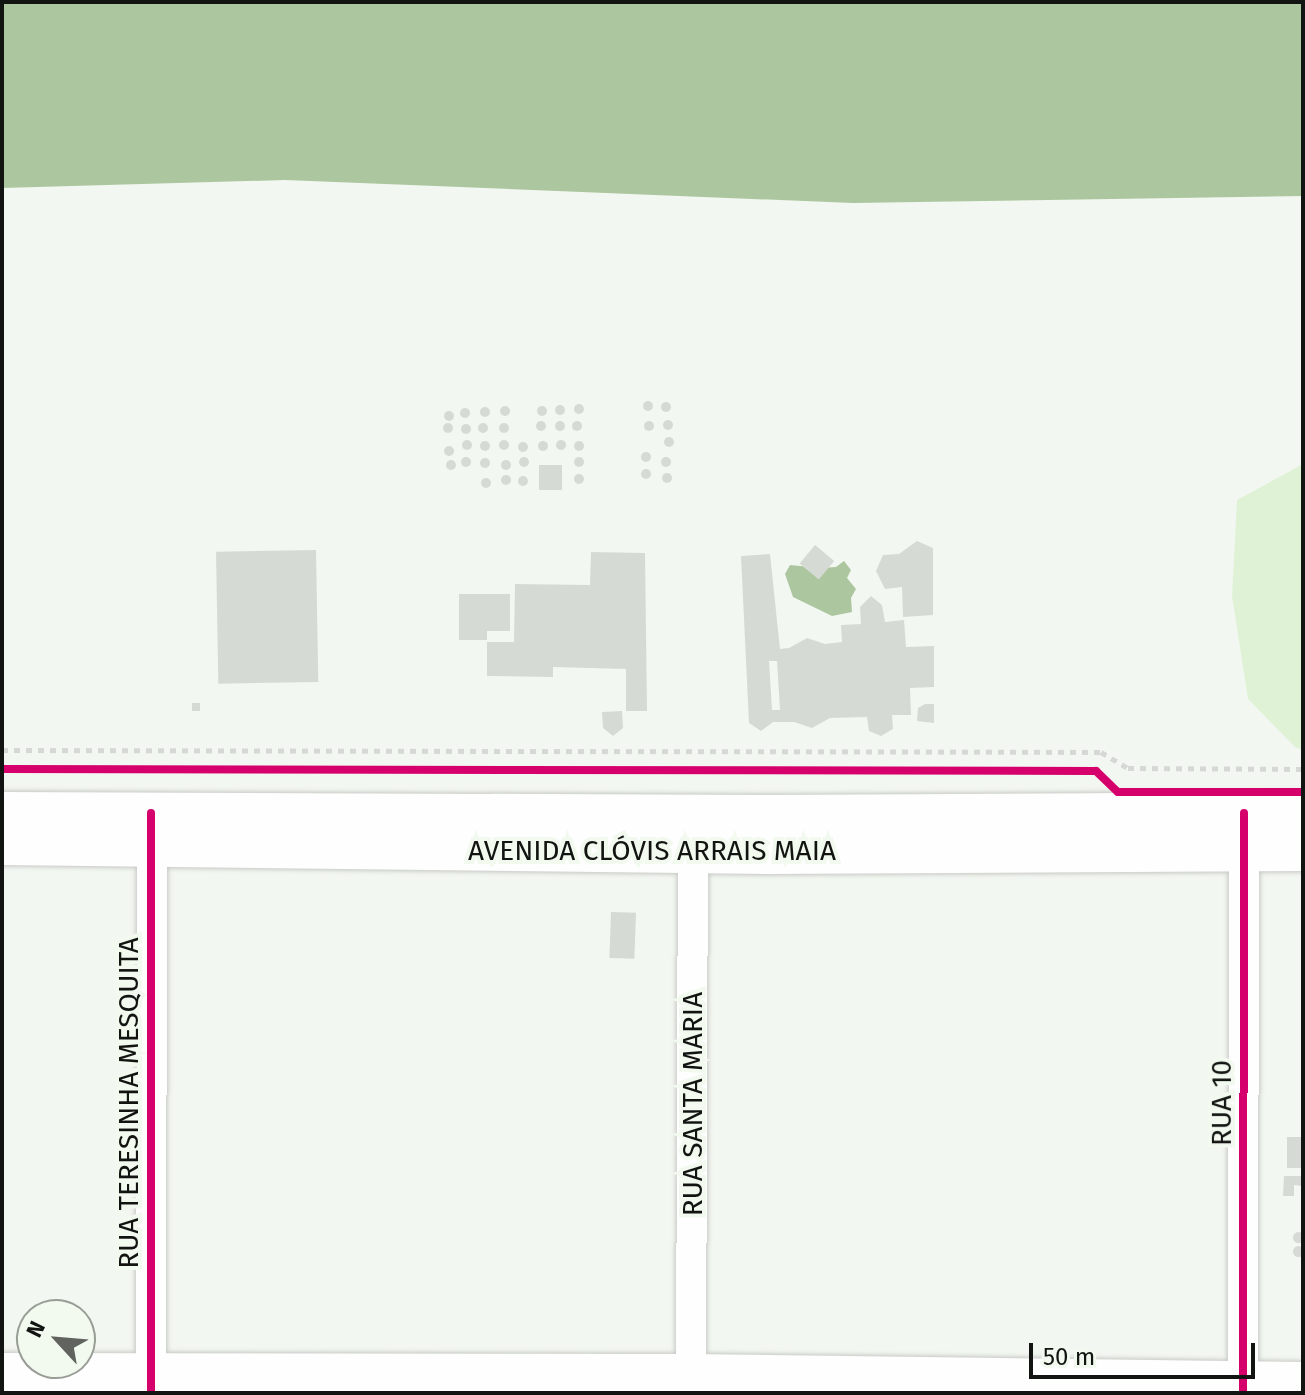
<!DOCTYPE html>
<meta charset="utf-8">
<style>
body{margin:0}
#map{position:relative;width:1305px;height:1395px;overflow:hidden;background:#f3f7f1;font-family:"Fira Sans",sans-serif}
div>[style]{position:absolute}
.green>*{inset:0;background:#dff2d6}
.water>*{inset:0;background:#acc79f}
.building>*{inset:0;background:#d6dad5;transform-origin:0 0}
.round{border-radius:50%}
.path>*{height:5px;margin-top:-2.5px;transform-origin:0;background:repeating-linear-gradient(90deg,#d6d8d6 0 6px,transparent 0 12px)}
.roads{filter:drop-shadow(0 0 2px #c8cbc6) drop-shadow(0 0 2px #c8cbc6)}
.minor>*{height:30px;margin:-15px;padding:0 15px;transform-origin:15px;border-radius:15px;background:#fdfefd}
.secondary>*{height:42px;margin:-21px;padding:0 21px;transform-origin:21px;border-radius:21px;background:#fdfefd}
.primary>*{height:44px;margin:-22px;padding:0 22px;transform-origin:22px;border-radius:22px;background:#fdfefd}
.cycleway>*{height:8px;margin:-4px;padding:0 4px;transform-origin:4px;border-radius:4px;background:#d6006c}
span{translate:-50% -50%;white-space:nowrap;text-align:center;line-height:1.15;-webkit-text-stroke:8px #f2f9ef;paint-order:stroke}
.street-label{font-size:28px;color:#121411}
.frame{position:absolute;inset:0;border:4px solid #121411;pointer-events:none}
.north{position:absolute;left:16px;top:1299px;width:80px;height:80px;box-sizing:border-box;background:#f2f9ef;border:2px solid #989d96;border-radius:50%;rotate:296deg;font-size:22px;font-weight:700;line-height:32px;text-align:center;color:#121411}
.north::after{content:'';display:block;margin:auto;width:28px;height:36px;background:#61635f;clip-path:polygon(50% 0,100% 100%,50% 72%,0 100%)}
.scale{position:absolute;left:1029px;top:1343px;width:226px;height:36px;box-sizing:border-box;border:4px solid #121411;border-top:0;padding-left:10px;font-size:24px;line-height:28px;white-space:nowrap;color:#121411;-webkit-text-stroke:6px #f2f9ef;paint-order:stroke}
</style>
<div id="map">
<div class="green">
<div style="clip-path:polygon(1303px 464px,1303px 750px,1295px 747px,1248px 699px,1232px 596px,1237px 500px)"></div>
</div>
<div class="water">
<div style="clip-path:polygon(2px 2px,1303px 2px,1303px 196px,853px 203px,285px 180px,2px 188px)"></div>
<div style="clip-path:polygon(844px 561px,851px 570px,847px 578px,856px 589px,851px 598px,852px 612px,832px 616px,793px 597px,785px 574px,790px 565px,820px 568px,836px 567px)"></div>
</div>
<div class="building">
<div class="round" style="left:643px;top:401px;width:10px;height:10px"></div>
<div class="round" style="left:661px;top:402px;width:10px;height:10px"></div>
<div class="round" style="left:574px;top:404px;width:10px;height:10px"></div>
<div class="round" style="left:555px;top:405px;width:10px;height:10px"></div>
<div class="round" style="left:500px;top:406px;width:10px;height:10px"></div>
<div class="round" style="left:537px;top:406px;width:10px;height:10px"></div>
<div class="round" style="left:480px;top:407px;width:10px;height:10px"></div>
<div class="round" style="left:460px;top:408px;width:10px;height:10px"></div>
<div class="round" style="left:444px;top:411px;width:10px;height:10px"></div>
<div class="round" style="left:663px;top:420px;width:10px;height:10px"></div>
<div class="round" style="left:555px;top:421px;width:10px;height:10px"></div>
<div class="round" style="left:644px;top:421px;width:10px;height:10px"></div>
<div class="round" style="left:536px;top:421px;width:10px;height:10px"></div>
<div class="round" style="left:572px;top:421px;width:10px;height:10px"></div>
<div class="round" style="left:443px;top:423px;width:10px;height:10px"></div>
<div class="round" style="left:499px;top:423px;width:10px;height:10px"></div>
<div class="round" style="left:478px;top:423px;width:10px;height:10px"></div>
<div class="round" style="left:461px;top:424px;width:10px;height:10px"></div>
<div class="round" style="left:664px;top:437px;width:10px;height:10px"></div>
<div class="round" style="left:556px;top:440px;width:10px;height:10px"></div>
<div class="round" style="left:499px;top:440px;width:10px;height:10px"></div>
<div class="round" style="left:462px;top:440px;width:10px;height:10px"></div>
<div class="round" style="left:574px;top:441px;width:10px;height:10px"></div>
<div class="round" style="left:480px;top:441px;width:10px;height:10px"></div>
<div class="round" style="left:538px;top:441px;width:10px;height:10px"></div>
<div class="round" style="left:518px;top:442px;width:10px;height:10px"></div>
<div class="round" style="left:444px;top:446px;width:10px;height:10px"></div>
<div class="round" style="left:641px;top:452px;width:10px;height:10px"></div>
<div class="round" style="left:461px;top:457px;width:10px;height:10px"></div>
<div class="round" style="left:574px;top:457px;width:10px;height:10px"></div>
<div class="round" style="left:661px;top:457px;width:10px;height:10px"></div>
<div class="round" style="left:519px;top:457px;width:10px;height:10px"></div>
<div class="round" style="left:480px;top:458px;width:10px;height:10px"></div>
<div class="round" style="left:446px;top:460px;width:10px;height:10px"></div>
<div class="round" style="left:501px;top:460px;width:10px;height:10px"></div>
<div style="left:539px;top:465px;width:23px;height:25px"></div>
<div class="round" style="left:641px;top:469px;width:10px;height:10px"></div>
<div class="round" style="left:662px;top:473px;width:10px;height:10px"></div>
<div class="round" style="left:574px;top:474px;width:10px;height:10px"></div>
<div class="round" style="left:501px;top:475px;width:10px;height:10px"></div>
<div class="round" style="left:518px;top:476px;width:10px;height:10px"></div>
<div class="round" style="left:481px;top:478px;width:10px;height:10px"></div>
<div style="clip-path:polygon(917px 541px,933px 548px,933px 615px,903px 617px,902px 587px,885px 589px,876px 571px,883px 555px,899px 554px)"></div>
<div style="left:815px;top:545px;width:25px;height:24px;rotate:40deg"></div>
<div style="left:316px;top:550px;width:132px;height:100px;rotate:89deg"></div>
<div style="clip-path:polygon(591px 552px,645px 553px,647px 711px,626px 711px,626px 669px,553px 667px,553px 677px,487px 676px,487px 642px,514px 642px,515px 584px,590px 585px)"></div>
<div style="clip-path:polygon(evenodd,770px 554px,780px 649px,789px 648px,807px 638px,825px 644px,842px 642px,841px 625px,861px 624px,860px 607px,871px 596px,882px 605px,885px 622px,904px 620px,906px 647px,934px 646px,934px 687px,910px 688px,911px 715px,892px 715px,893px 729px,881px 736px,869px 731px,867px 717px,830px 718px,812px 728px,794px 722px,773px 722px,761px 731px,749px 723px,741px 556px,770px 554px,769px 661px,777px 661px,780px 710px,772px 710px,769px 661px)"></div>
<div style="clip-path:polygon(459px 594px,510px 594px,510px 631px,487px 631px,487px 640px,459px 640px)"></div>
<div style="left:192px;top:703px;width:8px;height:8px"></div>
<div style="clip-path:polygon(925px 704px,934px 704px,934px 723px,917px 721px,918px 708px)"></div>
<div style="clip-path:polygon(622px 711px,623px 728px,613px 736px,603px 728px,602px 712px)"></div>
<div style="left:611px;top:912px;width:25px;height:46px;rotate:2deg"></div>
<div style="left:1287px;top:1137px;width:16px;height:31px"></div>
<div style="clip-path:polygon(1284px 1176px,1303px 1176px,1303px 1186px,1294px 1185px,1294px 1196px,1283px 1196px)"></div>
<div class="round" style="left:1292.5px;top:1231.5px;width:11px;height:11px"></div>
<div class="round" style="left:1292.5px;top:1245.5px;width:11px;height:11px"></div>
</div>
<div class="path">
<div style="left:2px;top:750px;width:1099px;rotate:0.1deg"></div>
<div style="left:1101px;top:752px;width:31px;rotate:31deg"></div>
<div style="left:1128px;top:768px;width:175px;rotate:0.3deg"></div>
</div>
<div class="roads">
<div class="minor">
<div style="left:151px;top:1393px;width:566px;rotate:-89.9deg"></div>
<div style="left:691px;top:1393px;width:559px;rotate:-89.8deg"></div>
<div style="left:1243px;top:1393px;width:562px;rotate:-89.9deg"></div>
</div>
<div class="secondary">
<div style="left:2px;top:813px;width:765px;rotate:0.22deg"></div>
<div style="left:767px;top:816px;width:536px;rotate:-0.32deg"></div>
<div style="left:2px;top:844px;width:766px;rotate:0.67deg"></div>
<div style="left:768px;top:853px;width:535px;rotate:-0.32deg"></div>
</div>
<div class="primary">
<div style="left:2px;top:1375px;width:689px;rotate:0.08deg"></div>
<div style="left:691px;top:1376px;width:612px;rotate:0.75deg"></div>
</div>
</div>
<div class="cycleway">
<div style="left:2px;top:769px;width:1094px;rotate:0.1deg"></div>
<div style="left:1096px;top:771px;width:30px;rotate:44deg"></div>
<div style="left:1118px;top:792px;width:185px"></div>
<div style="left:151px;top:1393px;width:580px;rotate:-90deg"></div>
<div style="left:1243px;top:1393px;width:580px;rotate:-89.9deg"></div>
</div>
<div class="street-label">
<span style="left:652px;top:851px">AVENIDA CLÓVIS ARRAIS MAIA</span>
<span style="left:129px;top:1103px;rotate:-90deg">RUA TERESINHA MESQUITA</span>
<span style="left:1222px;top:1103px;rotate:-90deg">RUA 10</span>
<span style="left:693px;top:1104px;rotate:-90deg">RUA SANTA MARIA</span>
</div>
<div class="frame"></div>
<div class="north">N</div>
<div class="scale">50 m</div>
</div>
